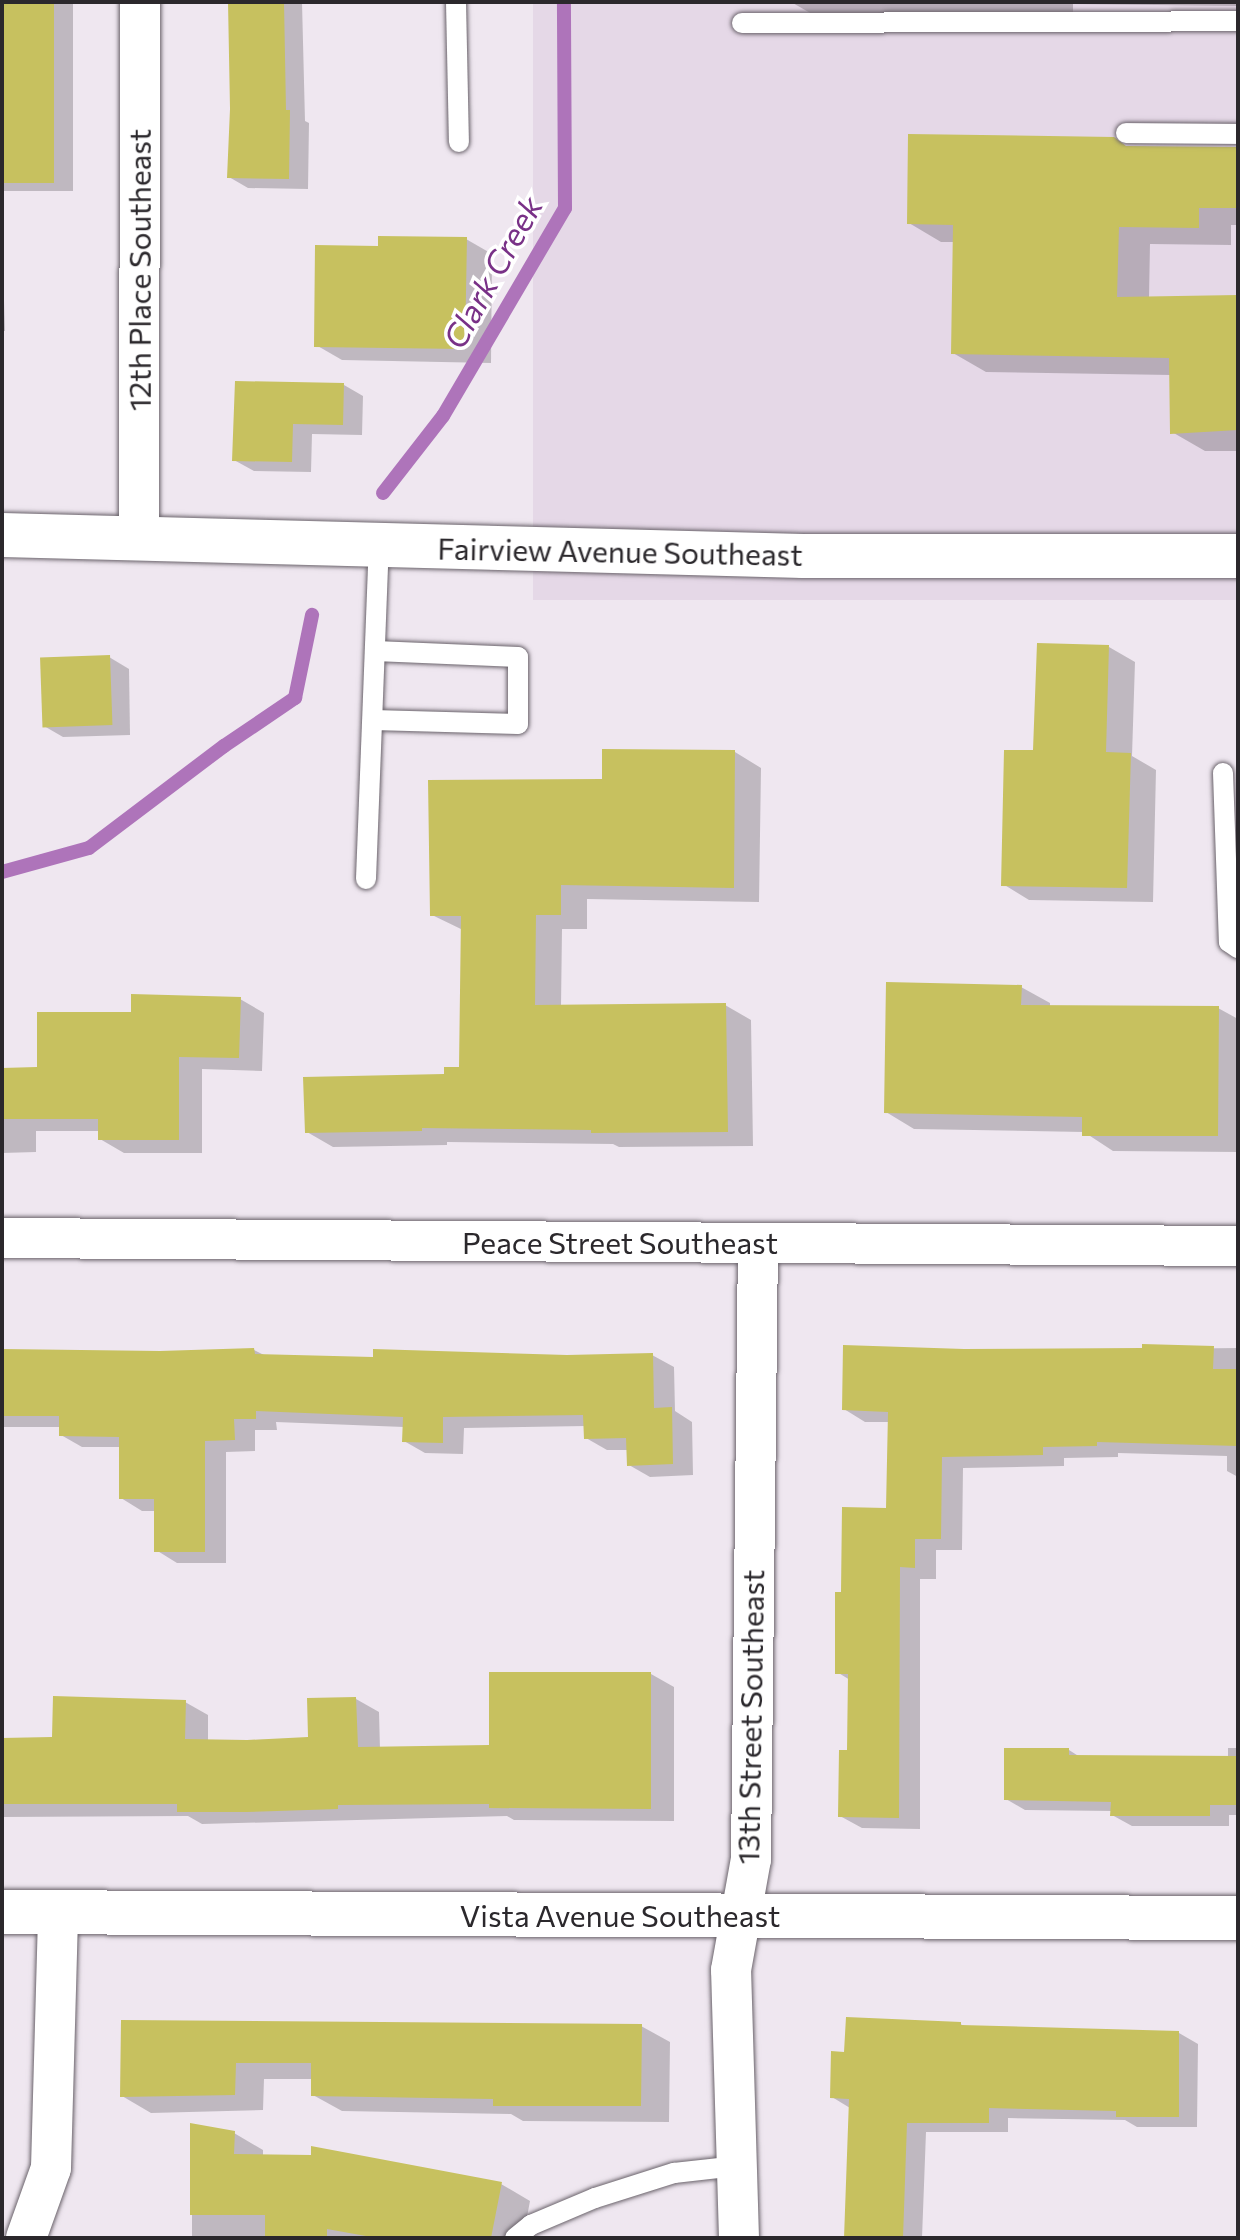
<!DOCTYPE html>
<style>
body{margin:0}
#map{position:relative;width:1240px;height:2240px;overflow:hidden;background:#efe7f0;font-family:Commissioner,sans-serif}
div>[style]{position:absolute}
.built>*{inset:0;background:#e5d8e7;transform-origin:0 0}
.shadow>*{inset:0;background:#0003;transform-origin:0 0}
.stream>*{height:14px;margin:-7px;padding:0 7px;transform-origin:7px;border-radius:7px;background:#ae74ba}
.building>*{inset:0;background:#c7c15f;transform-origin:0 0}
.roads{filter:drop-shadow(0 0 2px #6a636b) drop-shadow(0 0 2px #6a636b)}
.lane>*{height:20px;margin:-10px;padding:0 10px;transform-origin:10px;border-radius:10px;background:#fff}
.street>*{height:40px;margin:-20px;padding:0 20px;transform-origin:20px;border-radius:20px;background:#fff}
.secondary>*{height:44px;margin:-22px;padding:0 22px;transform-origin:22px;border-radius:22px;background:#fff}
span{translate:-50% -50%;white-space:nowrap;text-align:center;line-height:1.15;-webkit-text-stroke:7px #fff;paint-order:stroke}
.street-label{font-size:30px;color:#2b282c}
.water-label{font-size:32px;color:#793187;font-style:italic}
.frame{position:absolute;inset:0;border:4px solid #2b282c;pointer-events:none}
</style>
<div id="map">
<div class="built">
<div style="left:533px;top:2px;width:705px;height:598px"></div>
</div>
<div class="shadow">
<div style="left:2px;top:2px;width:71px;height:189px"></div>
<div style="clip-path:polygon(230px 2px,302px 2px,305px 121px,309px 123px,308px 189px,248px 188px,229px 177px,232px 109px)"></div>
<div style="clip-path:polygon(791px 2px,1238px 2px,1238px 6px,1073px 4px,1073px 22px,819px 18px)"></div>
<div style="clip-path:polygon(1130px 148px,1238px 149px,1238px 225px,1231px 225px,1231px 245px,1150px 244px,1149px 299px,1238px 297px,1238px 451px,1205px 451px,1172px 432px,1171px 375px,986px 372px,953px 353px,955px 242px,941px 242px,909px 223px)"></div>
<div style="clip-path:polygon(466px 239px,492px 254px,491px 363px,342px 360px,316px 345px,380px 248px)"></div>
<div style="clip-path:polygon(2px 240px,5px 331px,2px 331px)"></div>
<div style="clip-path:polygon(344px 385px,363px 396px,362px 435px,312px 434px,311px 472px,254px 471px,234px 460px)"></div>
<div style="clip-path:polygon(1109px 647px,1135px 662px,1132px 756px,1156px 770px,1153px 902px,1029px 900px,1003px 884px,1035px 752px)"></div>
<div style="clip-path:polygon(109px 657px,129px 669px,130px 735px,63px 737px,44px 726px)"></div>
<div style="clip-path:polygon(735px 752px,761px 768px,759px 902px,587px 899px,587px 929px,562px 929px,561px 1007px,725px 1005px,751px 1020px,753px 1146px,619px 1147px,613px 1144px,447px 1142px,447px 1145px,333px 1147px,307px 1132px,461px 1069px,463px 930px,432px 915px,604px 781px)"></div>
<div style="clip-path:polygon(1021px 987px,1050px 1003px,1050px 1007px,1218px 1008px,1238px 1019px,1238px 1152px,1113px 1151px,1084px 1132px,914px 1129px,886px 1112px)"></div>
<div style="clip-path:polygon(240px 999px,264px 1013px,262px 1071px,202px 1069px,202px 1153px,124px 1153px,100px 1139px,100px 1131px,36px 1131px,36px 1152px,2px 1153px,2px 1070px,39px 1069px,133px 1014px)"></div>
<div style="clip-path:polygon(1238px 1348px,1238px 1477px,1227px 1471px,1227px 1456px,1118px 1453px,1118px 1457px,1064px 1458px,1064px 1466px,963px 1468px,962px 1550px,936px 1550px,936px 1579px,920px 1579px,920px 1829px,862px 1828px,840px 1816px,849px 1752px,850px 1680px,837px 1672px,843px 1594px,888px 1510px,889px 1422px,865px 1422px,844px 1409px,964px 1351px)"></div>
<div style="clip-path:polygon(254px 1350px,266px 1356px,374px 1359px,652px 1355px,674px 1367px,675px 1411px,692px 1422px,693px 1475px,650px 1477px,629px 1465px,628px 1450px,607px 1450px,586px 1438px,586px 1426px,464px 1428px,463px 1454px,425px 1453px,404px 1441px,404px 1427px,276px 1422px,277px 1430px,255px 1430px,255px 1451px,226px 1452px,226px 1563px,177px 1563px,156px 1550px,156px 1511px,142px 1511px,121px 1498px,121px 1447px,82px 1447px,61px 1435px,61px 1427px,2px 1427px,2px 1351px,160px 1353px)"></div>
<div style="clip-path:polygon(651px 1674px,674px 1687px,674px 1821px,514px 1820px,507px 1816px,202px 1824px,188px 1816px,2px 1817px,2px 1740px,54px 1739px,185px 1702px,208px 1715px,208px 1741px,310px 1739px,356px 1699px,379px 1712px,380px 1749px,491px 1747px)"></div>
<div style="clip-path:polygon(1228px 1748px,1238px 1748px,1238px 1815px,1229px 1815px,1229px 1826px,1132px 1826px,1112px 1815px,1113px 1811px,1025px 1810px,1006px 1799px,1069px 1750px,1080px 1757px,1228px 1758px)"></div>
<div style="clip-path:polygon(123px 2022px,641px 2026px,670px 2042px,669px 2122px,523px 2121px,511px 2114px,342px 2111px,313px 2095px,313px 2079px,264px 2079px,263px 2110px,151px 2113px,122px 2096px)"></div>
<div style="clip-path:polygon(960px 2024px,967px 2027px,1179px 2033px,1198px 2044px,1197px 2127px,1137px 2127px,1125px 2120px,1008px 2118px,1008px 2132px,926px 2132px,922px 2238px,846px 2238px,850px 2108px,832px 2097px,846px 2054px)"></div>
<div style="clip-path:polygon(192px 2125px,234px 2133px,263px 2150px,263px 2156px,501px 2184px,530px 2201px,523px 2238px,192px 2238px)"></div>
</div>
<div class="stream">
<div style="left:383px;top:493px;width:98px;rotate:-52.1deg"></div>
<div style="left:443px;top:416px;width:241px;rotate:-59.6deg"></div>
<div style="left:565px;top:208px;width:206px;rotate:-90.3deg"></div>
<div style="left:2px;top:872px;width:90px;rotate:-15.4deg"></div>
<div style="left:89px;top:848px;width:169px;rotate:-37.1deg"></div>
<div style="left:224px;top:746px;width:86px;rotate:-34.1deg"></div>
<div style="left:295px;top:698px;width:85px;rotate:-78.4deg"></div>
</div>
<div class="building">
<div style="left:2px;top:2px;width:52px;height:181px"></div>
<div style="clip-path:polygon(228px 2px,284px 2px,286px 110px,290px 110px,289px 179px,227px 178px,230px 109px)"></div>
<div style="clip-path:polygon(908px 134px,1114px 137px,1126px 146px,1238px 147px,1238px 208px,1199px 208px,1199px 228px,1119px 227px,1117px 297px,1238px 295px,1238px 430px,1170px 434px,1169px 358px,951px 354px,953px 225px,907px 224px)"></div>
<div style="clip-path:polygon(378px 236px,467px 237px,465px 349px,314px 347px,315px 245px,378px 246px)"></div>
<div style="clip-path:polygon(235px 381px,344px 383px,343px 425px,293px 424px,292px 462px,232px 461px)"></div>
<div style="clip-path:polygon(1037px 643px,1109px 645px,1106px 752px,1131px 753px,1127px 888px,1001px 886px,1004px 750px,1033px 750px)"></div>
<div style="left:110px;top:655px;width:70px;height:70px;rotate:88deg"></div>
<div style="clip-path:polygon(602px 749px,735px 750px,734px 888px,561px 885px,561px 915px,536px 915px,535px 1005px,726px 1003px,728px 1132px,591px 1133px,591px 1130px,422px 1128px,422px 1131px,305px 1133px,303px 1077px,444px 1074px,444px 1067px,459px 1067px,461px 916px,430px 916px,428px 780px,602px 779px)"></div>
<div style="clip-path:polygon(886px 982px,1022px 985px,1021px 1005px,1219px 1006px,1218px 1136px,1082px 1136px,1082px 1117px,884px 1113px)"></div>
<div style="clip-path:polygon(131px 994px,241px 997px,239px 1058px,179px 1057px,179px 1140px,98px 1140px,98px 1119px,2px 1119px,2px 1068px,37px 1067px,37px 1012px,131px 1012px)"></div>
<div style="clip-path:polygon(1142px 1344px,1214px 1346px,1213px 1369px,1238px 1369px,1238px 1446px,1097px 1442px,1097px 1446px,1043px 1447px,1043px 1455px,942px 1457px,941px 1539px,915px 1539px,915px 1568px,900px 1567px,899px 1818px,838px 1817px,839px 1750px,847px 1750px,848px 1674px,835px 1674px,835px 1592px,841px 1592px,842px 1507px,886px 1508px,888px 1412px,842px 1410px,843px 1345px,964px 1349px,1142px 1348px)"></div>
<div style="clip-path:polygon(254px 1348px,255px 1354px,373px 1357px,373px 1349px,567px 1355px,653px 1353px,654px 1408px,672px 1407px,673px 1464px,627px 1466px,626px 1438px,584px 1439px,583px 1415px,443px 1417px,443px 1443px,402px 1442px,403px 1417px,256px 1411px,256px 1419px,234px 1419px,235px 1440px,205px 1441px,205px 1552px,154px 1552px,154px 1499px,119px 1499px,119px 1437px,59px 1436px,59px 1416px,2px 1416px,2px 1349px,160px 1351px)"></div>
<div style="clip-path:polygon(489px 1672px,651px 1672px,651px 1809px,489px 1808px,489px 1804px,338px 1805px,338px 1809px,246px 1812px,177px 1812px,177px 1804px,2px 1804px,2px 1738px,52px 1737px,53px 1696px,186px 1700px,185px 1739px,247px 1740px,308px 1737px,307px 1698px,356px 1697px,358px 1747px,489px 1745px)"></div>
<div style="clip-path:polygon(1004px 1748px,1069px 1748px,1069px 1755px,1238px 1756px,1238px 1805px,1210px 1805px,1210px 1816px,1110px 1816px,1111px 1802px,1004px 1800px)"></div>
<div style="clip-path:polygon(846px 2017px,961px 2022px,961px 2025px,1179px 2031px,1179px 2117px,1116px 2117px,1116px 2111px,989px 2108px,989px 2123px,907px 2123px,903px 2238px,844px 2238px,849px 2099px,830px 2098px,831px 2051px,844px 2052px)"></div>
<div style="clip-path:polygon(121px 2020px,642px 2024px,641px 2106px,493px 2106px,493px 2099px,311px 2096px,311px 2063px,236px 2063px,235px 2095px,120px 2097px)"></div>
<div style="clip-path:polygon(190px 2123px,235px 2131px,234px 2154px,311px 2155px,311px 2146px,502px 2182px,491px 2238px,377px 2238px,327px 2229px,327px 2238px,265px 2238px,265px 2215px,190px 2215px)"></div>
</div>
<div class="roads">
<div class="lane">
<div style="left:456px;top:2px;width:140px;rotate:88.8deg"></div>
<div style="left:742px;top:23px;width:496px;rotate:-0.2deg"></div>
<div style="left:1126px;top:133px;width:112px;rotate:0.5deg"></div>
<div style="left:373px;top:720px;width:145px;rotate:1.6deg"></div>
<div style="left:518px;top:724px;width:67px;rotate:-90deg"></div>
<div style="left:518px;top:657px;width:143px;rotate:-177.6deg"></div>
<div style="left:1223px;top:773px;width:169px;rotate:88deg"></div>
<div style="left:1229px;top:942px;width:11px;rotate:34deg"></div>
<div style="left:366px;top:879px;width:333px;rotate:-87.8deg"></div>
<div style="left:515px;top:2238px;width:21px;rotate:-39deg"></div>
<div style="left:531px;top:2225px;width:69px;rotate:-22.9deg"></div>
<div style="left:595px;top:2198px;width:83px;rotate:-17.6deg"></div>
<div style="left:674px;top:2173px;width:62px;rotate:-6.4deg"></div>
</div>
<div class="street">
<div style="left:139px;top:539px;width:537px;rotate:-89.89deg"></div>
<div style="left:2px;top:1238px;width:1236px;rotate:0.37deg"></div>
<div style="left:26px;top:2238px;width:74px;rotate:-70.3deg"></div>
<div style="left:51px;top:2168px;width:256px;rotate:-88.4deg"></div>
<div style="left:739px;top:2238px;width:268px;rotate:-91.7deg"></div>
<div style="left:731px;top:1970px;width:113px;rotate:-79.8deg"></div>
<div style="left:751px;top:1859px;width:616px;rotate:-89.35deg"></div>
</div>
<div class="secondary">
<div style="left:2px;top:535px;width:801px;rotate:1.5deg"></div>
<div style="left:803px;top:556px;width:435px"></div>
<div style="left:2px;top:1912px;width:1236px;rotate:0.28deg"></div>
</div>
</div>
<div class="street-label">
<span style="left:139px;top:270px;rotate:-90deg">12th Place Southeast</span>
<span style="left:620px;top:551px;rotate:1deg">Fairview Avenue Southeast</span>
<span style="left:620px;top:1242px">Peace Street Southeast</span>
<span style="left:750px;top:1717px;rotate:-89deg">13th Street Southeast</span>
<span style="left:620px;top:1915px">Vista Avenue Southeast</span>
</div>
<div class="water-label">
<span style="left:492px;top:272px;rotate:-61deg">Clark Creek</span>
</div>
<div class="frame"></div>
</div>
